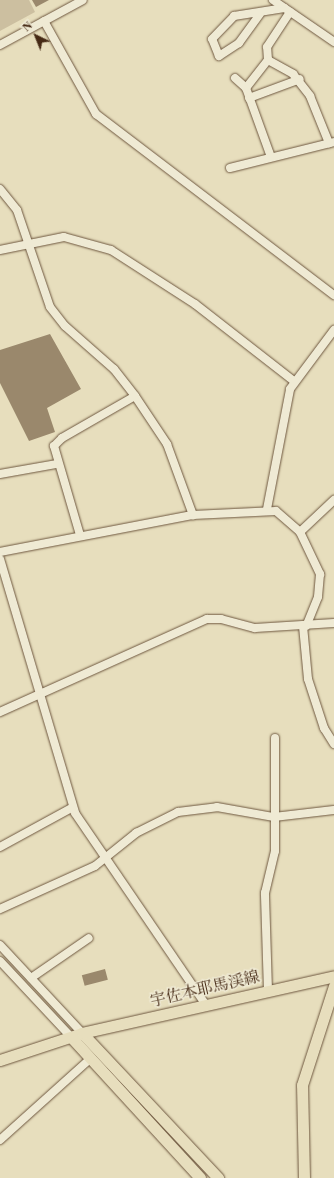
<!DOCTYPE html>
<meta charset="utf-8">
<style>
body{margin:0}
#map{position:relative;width:334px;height:1178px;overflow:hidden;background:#e7debd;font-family:"Libre Bodoni","Noto Serif JP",serif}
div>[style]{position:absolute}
.green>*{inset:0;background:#ccbfa0}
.building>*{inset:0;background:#9a886c;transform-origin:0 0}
.roads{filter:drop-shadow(0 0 1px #6e573f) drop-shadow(0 0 1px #6e573f)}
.minor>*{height:8px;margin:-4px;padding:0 4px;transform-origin:4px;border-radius:4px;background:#efead4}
.major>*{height:11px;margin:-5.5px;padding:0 5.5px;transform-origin:5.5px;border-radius:5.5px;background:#e7debd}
span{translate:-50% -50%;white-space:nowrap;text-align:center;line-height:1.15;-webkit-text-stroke:3px #efead4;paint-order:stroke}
.street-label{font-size:16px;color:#462a15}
.north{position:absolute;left:16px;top:16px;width:40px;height:40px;-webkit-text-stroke:3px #efead4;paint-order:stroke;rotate:317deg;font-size:11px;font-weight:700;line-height:16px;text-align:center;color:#462a15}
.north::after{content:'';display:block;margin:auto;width:14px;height:18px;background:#462a15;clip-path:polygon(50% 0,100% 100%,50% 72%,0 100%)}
</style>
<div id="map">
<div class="green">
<div style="clip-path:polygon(0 0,29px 0,35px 12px,0 31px)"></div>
</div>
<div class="building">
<div style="clip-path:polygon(32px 0,49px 0,36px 7px)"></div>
<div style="clip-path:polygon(50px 334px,81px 389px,47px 408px,55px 432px,29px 441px,0 383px,0 350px)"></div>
<div style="left:105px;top:969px;width:11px;height:24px;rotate:75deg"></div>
</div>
<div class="roads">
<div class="minor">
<div style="left:273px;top:0;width:74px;rotate:34.5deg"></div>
<div style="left:260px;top:14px;width:36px;rotate:126deg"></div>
<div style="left:239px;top:43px;width:24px;rotate:147deg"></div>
<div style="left:219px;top:56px;width:18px;rotate:-112deg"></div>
<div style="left:212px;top:39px;width:32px;rotate:-46deg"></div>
<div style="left:234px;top:16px;width:51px;rotate:-9.1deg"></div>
<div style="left:44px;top:21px;width:107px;rotate:60.8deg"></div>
<div style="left:96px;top:114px;width:299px;rotate:37.3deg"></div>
<div style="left:0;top:45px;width:94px;rotate:-28.5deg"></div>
<div style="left:268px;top:60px;width:13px;rotate:-94deg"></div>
<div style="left:267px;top:47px;width:42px;rotate:-56.7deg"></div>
<div style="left:235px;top:78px;width:15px;rotate:42deg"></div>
<div style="left:246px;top:88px;width:73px;rotate:70.1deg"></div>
<div style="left:246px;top:88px;width:36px;rotate:-52deg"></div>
<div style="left:268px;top:60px;width:29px;rotate:29deg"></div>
<div style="left:293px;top:74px;width:28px;rotate:52deg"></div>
<div style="left:310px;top:96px;width:51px;rotate:68deg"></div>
<div style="left:249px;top:98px;width:54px;rotate:-20.4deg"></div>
<div style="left:230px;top:168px;width:107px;rotate:-14deg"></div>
<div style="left:0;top:189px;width:27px;rotate:51deg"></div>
<div style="left:17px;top:210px;width:102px;rotate:71.2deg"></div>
<div style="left:50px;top:307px;width:24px;rotate:52deg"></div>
<div style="left:65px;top:326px;width:65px;rotate:41.3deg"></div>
<div style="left:114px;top:369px;width:34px;rotate:52deg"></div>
<div style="left:135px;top:396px;width:58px;rotate:56.3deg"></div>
<div style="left:167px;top:444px;width:76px;rotate:69.9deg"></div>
<div style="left:0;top:250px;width:65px;rotate:-11.5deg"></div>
<div style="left:64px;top:237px;width:49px;rotate:15.5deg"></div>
<div style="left:111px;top:250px;width:100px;rotate:32.7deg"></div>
<div style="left:195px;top:304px;width:125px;rotate:37.9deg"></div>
<div style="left:0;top:474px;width:58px;rotate:-10deg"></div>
<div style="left:267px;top:509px;width:122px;rotate:-79.1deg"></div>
<div style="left:290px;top:389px;width:74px;rotate:-53.3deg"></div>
<div style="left:300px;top:532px;width:47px;rotate:-43.3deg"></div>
<div style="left:80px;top:535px;width:93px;rotate:-106.3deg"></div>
<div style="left:54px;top:446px;width:11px;rotate:-45deg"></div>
<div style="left:62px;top:438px;width:84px;rotate:-29.9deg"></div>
<div style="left:0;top:552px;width:197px;rotate:-10.9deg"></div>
<div style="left:193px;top:515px;width:83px;rotate:-2.8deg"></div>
<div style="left:276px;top:511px;width:32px;rotate:41deg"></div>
<div style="left:300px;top:532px;width:47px;rotate:64.5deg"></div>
<div style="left:320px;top:574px;width:23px;rotate:95deg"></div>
<div style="left:318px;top:597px;width:31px;rotate:112deg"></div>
<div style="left:0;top:559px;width:265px;rotate:73.5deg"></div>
<div style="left:75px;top:813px;width:232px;rotate:55.7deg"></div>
<div style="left:303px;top:626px;width:53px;rotate:84.6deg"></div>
<div style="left:308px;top:679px;width:52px;rotate:71.9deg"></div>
<div style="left:324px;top:728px;width:19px;rotate:58deg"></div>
<div style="left:0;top:712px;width:227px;rotate:-24.2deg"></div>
<div style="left:207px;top:619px;width:14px"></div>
<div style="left:221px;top:619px;width:35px;rotate:15deg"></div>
<div style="left:255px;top:628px;width:79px;rotate:-3.6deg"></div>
<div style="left:0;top:847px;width:83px;rotate:-28.7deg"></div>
<div style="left:0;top:909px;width:104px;rotate:-24.4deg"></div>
<div style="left:95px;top:866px;width:53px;rotate:-38.8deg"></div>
<div style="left:136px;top:833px;width:47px;rotate:-26.6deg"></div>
<div style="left:178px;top:812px;width:39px;rotate:-7deg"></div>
<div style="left:217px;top:807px;width:58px;rotate:10deg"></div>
<div style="left:274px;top:817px;width:60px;rotate:-6.7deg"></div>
<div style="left:0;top:945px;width:120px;rotate:47deg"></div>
<div style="left:0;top:961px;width:104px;rotate:46.9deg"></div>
<div style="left:31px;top:978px;width:70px;rotate:-34.6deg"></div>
<div style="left:268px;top:991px;width:98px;rotate:-91.8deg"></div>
<div style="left:265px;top:893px;width:43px;rotate:-76.6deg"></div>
<div style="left:275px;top:851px;width:113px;rotate:-90deg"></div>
<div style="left:0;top:1140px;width:122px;rotate:-42deg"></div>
</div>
<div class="major">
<div style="left:82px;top:1033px;width:199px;rotate:46.8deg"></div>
<div style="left:71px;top:1037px;width:191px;rotate:47.5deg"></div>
<div style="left:0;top:1060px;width:86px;rotate:-18.2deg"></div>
<div style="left:82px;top:1033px;width:258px;rotate:-12.7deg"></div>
<div style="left:304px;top:1178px;width:93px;rotate:-91.2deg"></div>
<div style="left:302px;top:1085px;width:104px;rotate:-72.1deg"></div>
</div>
</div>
<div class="street-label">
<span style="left:205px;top:989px;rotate:-13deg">宇佐本耶馬渓線</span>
</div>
<div class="north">N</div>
</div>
